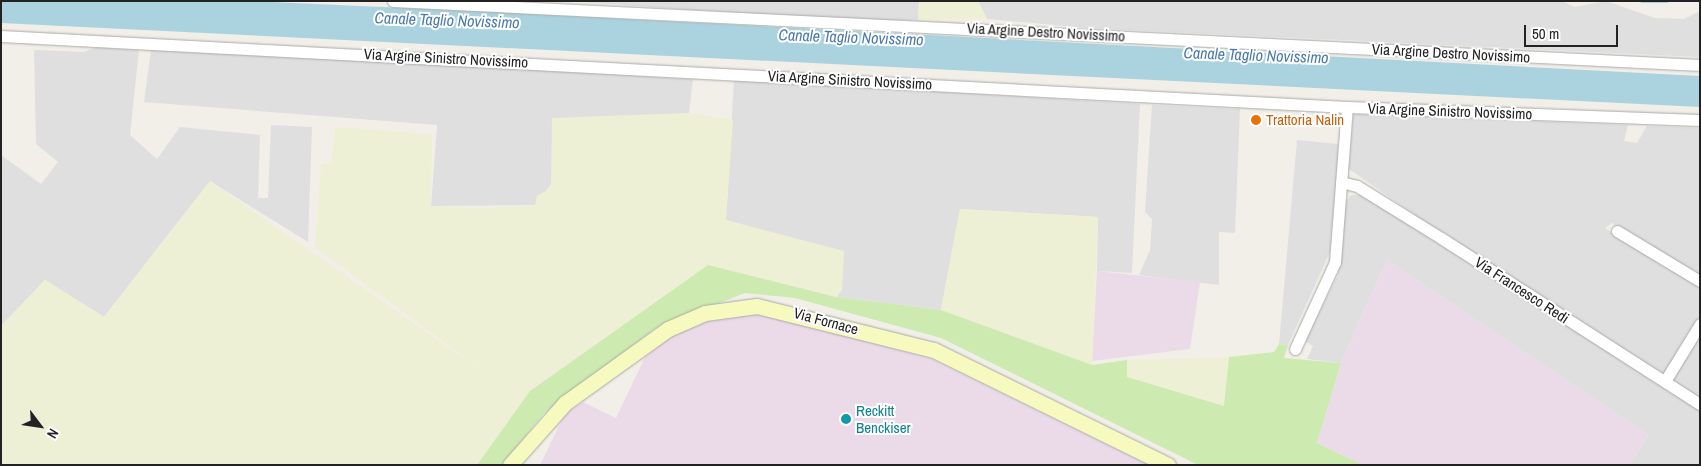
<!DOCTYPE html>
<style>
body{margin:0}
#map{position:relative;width:1701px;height:466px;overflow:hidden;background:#f2efe9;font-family:"Archivo Narrow",sans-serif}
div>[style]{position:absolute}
.residential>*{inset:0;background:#e0dfdf}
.industrial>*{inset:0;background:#ebdbe8}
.farmland>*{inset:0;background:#eef0d5}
.grass>*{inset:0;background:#cdebb0}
.water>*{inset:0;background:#aad3df}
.stream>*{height:4px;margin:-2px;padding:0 2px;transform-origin:2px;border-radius:2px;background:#aad3df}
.roads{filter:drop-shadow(0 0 1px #a9a9a9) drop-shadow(0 0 1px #a9a9a9)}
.street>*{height:11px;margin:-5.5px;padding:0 5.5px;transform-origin:5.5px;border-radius:5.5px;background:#fff}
.secondary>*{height:15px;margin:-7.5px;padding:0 7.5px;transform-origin:7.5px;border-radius:7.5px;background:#f7fabf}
.dots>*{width:14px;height:14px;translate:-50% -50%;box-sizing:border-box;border:2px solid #fff;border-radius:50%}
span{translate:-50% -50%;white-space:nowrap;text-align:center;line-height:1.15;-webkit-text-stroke:4px #fff;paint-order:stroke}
.street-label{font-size:15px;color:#222}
.food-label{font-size:15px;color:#c56008}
.left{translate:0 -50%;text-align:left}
.culture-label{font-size:15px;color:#0d838f}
.water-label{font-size:16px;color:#4a7aab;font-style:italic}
.frame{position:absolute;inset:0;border:2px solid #222;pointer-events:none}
.north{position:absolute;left:15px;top:401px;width:50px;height:50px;-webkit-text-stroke:4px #fff;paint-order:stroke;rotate:121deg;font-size:14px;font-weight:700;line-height:20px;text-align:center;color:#222}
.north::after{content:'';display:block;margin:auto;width:18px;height:22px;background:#222;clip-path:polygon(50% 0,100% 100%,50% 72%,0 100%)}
.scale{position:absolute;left:1524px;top:25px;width:94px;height:22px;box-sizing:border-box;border:2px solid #222;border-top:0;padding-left:6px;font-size:15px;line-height:18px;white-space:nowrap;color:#222;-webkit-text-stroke:4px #fff;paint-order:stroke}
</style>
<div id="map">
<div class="residential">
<div style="clip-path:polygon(566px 1px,919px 1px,918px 20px,850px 21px)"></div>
<div style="clip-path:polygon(978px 1px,1562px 1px,1575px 7px,1606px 1px,1655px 18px,1684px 19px,1700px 11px,1700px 57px,1088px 28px,987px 19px)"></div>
<div style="clip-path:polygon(97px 47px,139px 50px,130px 135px,157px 159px,180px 127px,260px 135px,258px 198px,268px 198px,271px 125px,312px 127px,308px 242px,210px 181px,104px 317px,45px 280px,1px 326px,1px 155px,41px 184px,58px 162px,36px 144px,34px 50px,84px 52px)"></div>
<div style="clip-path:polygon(151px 50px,386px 61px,693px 79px,689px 113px,615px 119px,552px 118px,554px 180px,536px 205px,431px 206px,437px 125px,144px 102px)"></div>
<div style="clip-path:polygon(734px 79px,1140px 104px,1132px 273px,1097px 271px,1098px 217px,960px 209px,941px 310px,836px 297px,842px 290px,751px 228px,726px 220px)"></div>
<div style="clip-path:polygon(1152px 105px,1240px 109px,1235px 233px,1219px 232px,1219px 285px,1139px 275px,1150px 250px,1152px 219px,1145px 212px)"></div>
<div style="clip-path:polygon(1353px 114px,1628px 125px,1624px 141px,1637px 143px,1647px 126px,1700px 128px,1700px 277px,1612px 223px,1605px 228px,1700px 287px,1700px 316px,1665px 375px,1441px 233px,1349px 169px)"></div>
<div style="clip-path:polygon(1297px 140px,1338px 144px,1338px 158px,1330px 252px,1288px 345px,1279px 344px)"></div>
<div style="clip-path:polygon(1351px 195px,1360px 195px,1439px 241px,1700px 408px,1700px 465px,1630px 465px,1648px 435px,1387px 260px,1341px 363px,1307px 359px,1313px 346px,1305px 341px,1338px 275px,1346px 202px)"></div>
<div style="clip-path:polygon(1700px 331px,1700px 399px,1671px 379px)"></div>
</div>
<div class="industrial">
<div style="clip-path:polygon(1387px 260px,1648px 435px,1630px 465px,1363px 465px,1317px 443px,1341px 363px)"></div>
<div style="clip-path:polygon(1097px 271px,1200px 282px,1190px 349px,1092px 361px)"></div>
<div style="clip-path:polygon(749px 310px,932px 359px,1149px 465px,540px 465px,565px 413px,583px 402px,616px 418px,645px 357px,672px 335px,693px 323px)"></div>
</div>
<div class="farmland">
<div style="clip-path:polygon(919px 1px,978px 1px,987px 19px,918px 20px)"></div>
<div style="clip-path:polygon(689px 113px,733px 120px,726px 220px,844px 251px,842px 290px,836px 297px,708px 265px,530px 391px,477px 465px,1px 465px,1px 326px,45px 280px,104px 317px,210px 181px,498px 382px,315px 247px,321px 164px,331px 163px,335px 127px,432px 134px,431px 206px,488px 208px,535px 205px,537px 196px,551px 188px,552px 118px)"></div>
<div style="clip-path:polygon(960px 209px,1098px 217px,1092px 365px,941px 310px)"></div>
<div style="clip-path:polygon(1229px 357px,1225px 406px,1127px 377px,1127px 360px)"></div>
</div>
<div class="grass">
<div style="clip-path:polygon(708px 265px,836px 297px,941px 310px,1092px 365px,1127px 360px,1127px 377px,1224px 406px,1229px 357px,1274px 352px,1279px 344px,1288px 345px,1284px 358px,1341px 363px,1317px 443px,1363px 465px,1198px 465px,941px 338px,795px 298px,745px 293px,656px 328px,544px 413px,502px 465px,477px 465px,530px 391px)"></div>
</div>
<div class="water">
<div style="clip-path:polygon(1px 1px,250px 1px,495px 12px,1700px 76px,1700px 107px,1px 23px)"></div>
</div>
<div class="stream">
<div style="left:1642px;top:1px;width:25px"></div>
</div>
<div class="roads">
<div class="street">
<div style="left:393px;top:1px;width:1309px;rotate:2.8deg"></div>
<div style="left:1px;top:36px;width:1348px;rotate:3.02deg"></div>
<div style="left:1347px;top:107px;width:353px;rotate:2.1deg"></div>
<div style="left:1341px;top:182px;width:16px;rotate:14deg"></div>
<div style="left:1357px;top:186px;width:99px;rotate:31.8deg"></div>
<div style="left:1441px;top:238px;width:308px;rotate:32.7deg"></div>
<div style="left:1617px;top:231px;width:97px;rotate:31.1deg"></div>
<div style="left:1295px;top:349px;width:96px;rotate:-65.3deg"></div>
<div style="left:1335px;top:262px;width:155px;rotate:-85.6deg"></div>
<div style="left:1665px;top:381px;width:67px;rotate:-58.4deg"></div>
</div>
<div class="secondary">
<div style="left:510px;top:465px;width:83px;rotate:-48.4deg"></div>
<div style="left:565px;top:403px;width:127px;rotate:-35.7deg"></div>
<div style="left:668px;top:329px;width:40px;rotate:-23.4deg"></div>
<div style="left:705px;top:313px;width:52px;rotate:-7.7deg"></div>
<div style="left:757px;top:306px;width:182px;rotate:14deg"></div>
<div style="left:934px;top:350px;width:261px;rotate:26.2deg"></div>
</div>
</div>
<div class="dots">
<div style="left:1256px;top:120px;background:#e8710a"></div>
<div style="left:846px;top:419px;background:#0f9aa8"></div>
</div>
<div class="street-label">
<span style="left:1046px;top:32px;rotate:3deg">Via Argine Destro Novissimo</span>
<span style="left:1451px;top:53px;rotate:3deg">Via Argine Destro Novissimo</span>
<span style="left:446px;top:58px;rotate:3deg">Via Argine Sinistro Novissimo</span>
<span style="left:850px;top:80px;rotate:3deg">Via Argine Sinistro Novissimo</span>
<span style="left:1450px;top:111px;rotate:2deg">Via Argine Sinistro Novissimo</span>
<span style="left:1522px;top:290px;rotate:33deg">Via Francesco Redi</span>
<span style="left:826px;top:321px;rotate:15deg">Via Fornace</span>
</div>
<div class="food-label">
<span class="left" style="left:1266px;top:120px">Trattoria Nalin</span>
</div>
<div class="culture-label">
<span class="left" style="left:856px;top:419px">Reckitt<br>Benckiser</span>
</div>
<div class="water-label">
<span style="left:447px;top:20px;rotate:2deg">Canale Taglio Novissimo</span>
<span style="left:851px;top:37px;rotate:2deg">Canale Taglio Novissimo</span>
<span style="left:1256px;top:55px;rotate:2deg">Canale Taglio Novissimo</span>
</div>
<div class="frame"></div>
<div class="north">N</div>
<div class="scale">50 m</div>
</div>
